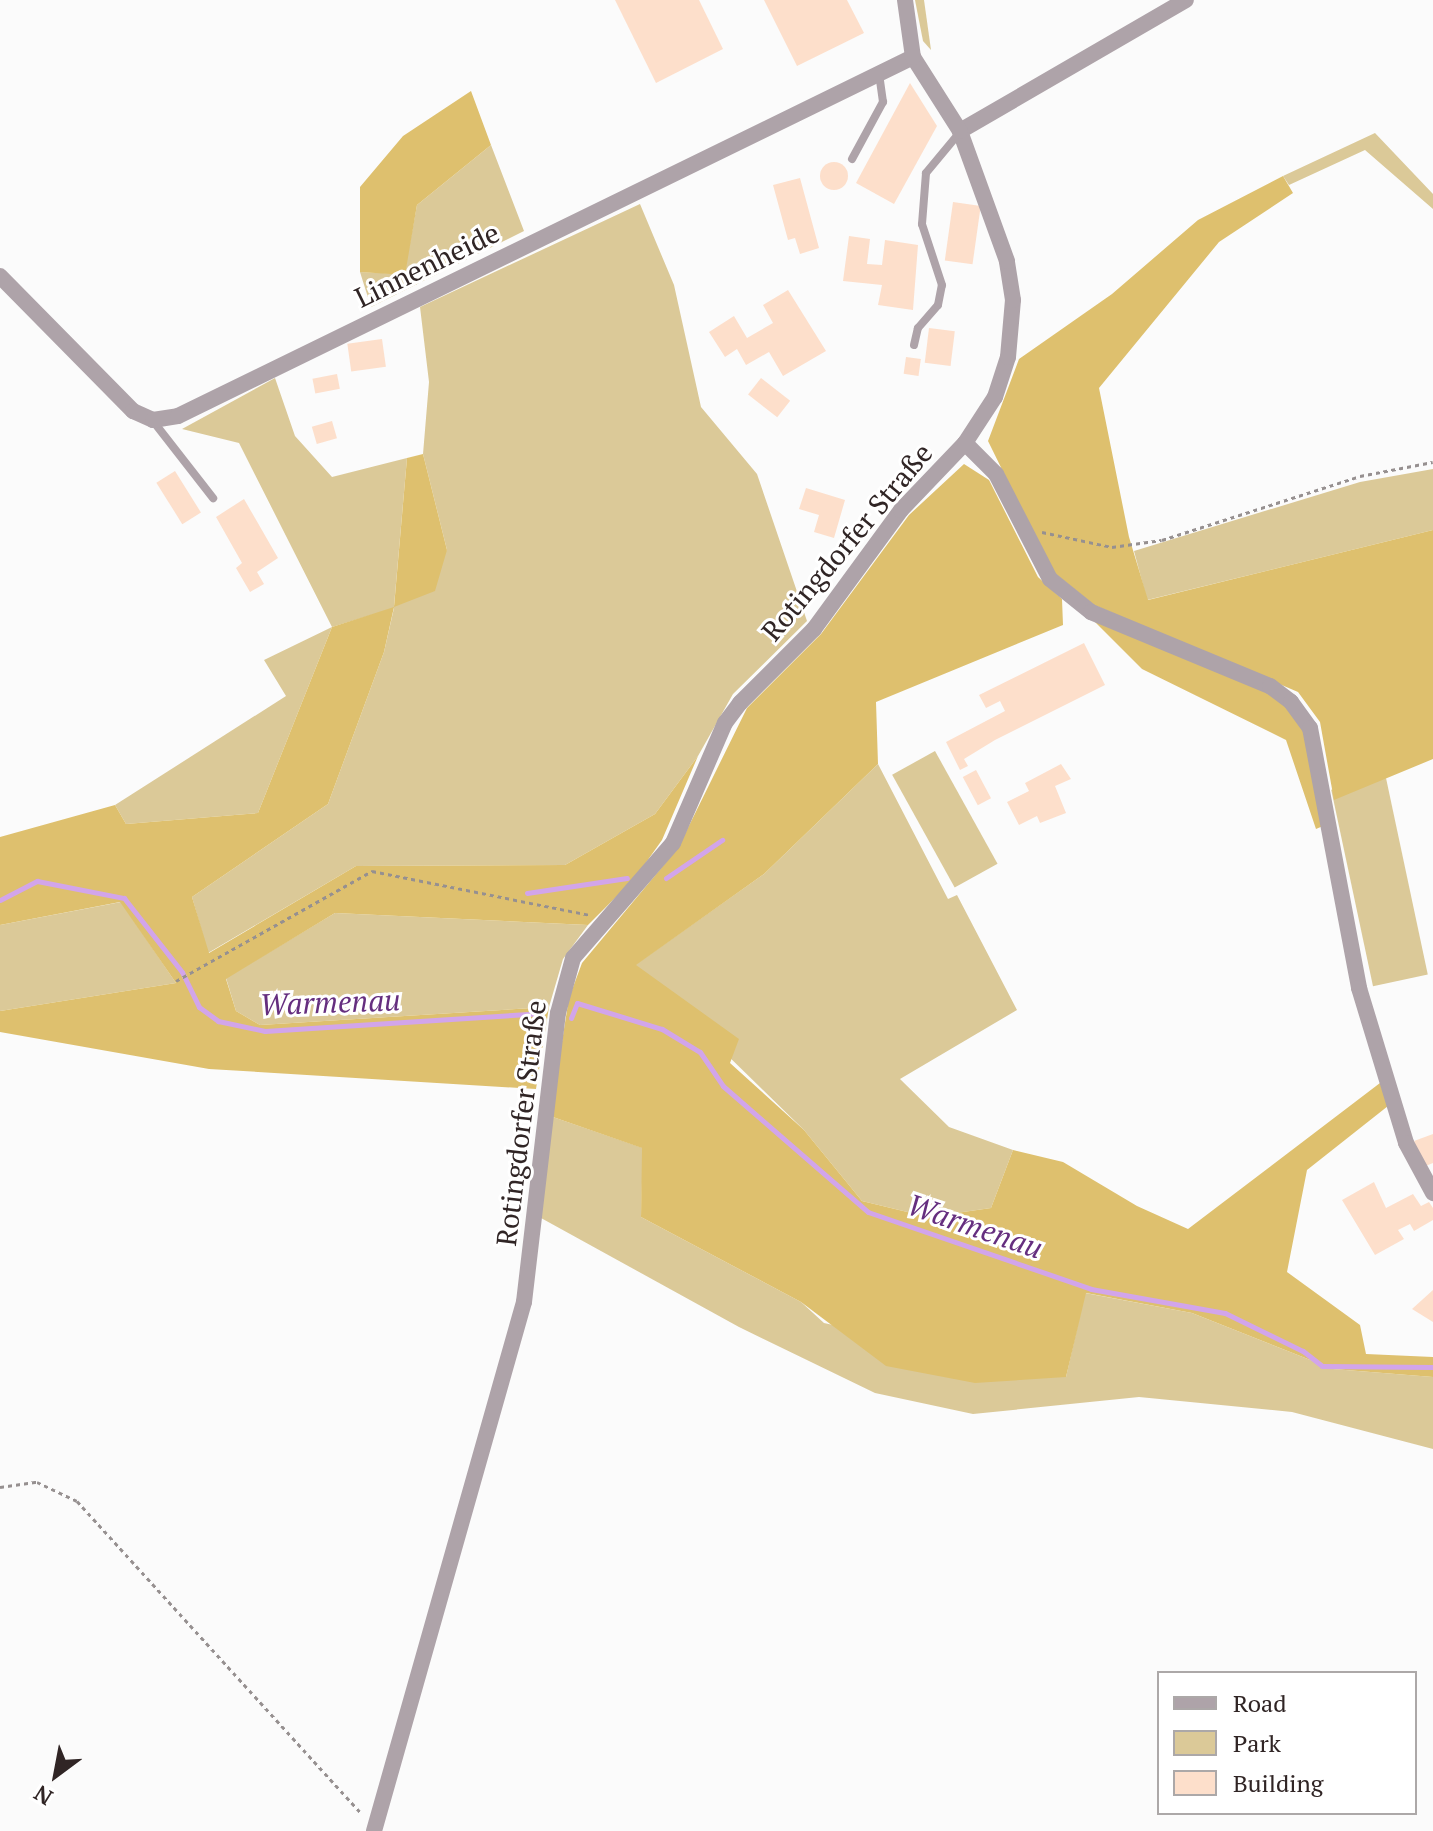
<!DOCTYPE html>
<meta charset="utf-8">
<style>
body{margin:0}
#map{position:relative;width:1433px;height:1831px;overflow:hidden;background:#fbfbfb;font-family:"PT Serif",serif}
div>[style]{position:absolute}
.green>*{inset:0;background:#dbc998;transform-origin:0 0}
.forest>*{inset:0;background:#dec06e}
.stream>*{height:5px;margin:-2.5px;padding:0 2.5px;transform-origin:2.5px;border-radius:2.5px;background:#d2a5ea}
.building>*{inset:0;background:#fddfcb;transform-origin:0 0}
.round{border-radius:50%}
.path>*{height:3px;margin-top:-1.5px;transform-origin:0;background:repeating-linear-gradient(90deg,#969090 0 4px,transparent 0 8px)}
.lane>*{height:8px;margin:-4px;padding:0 4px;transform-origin:4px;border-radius:4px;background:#aea3a9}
.street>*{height:16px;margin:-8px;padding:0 8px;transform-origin:8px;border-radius:8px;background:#aea3a9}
span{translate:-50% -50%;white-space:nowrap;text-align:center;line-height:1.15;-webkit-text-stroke:6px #fff;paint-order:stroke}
.street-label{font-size:28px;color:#302525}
.water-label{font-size:30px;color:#652e7f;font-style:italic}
.legend{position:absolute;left:1157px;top:1671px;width:260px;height:144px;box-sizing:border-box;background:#fff;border:2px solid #aca8a8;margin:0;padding:10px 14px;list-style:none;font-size:24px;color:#302525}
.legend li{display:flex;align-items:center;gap:16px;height:40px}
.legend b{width:40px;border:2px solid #aca8a8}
.north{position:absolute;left:16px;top:1735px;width:80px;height:80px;-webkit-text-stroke:6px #fff;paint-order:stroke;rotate:212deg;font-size:22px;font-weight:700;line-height:32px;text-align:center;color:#302525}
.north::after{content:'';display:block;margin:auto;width:28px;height:36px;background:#302525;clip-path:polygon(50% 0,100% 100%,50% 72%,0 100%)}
</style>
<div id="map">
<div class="green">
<div style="clip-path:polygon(915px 0,924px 0,931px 50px,923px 41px)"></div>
<div style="clip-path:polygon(1375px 133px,1433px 194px,1433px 209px,1365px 150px,1289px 185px,1283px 176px)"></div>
<div style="clip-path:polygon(491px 145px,524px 231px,371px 307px,360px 272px,404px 274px,417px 205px)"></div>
<div style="clip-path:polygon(640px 204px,674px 285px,701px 407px,757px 474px,807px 621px,733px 694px,698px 756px,655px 814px,565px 865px,356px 866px,208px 953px,192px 897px,328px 804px,384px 652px,394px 608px,332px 627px,258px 813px,126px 824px,115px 805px,286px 696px,264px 660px,332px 627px,239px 443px,182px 429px,275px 378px,295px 436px,332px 477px,407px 458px,394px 606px,447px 550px,423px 454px,429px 382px,420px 307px)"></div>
<div style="clip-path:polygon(1433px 469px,1433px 530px,1147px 600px,1134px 551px,1360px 482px)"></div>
<div style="left:935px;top:751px;width:129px;height:49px;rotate:61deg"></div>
<div style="clip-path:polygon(878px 764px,948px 899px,957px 895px,1017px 1010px,900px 1079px,949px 1127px,1013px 1150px,991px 1208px,928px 1217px,862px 1201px,804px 1130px,635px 965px,764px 874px)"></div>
<div style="left:1386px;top:778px;width:201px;height:56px;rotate:78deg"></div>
<div style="clip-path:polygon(121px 902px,176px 983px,0 1011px,0 925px)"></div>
<div style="clip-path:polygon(335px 913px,588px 925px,563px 959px,549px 1007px,260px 1025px,236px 1011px,226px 978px)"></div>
<div style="clip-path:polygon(550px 1116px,643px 1148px,641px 1217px,801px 1302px,824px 1323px,1066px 1377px,1085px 1293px,1192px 1313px,1333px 1369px,1433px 1377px,1433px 1449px,1292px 1412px,1139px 1397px,973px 1414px,875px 1393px,739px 1327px,541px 1218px)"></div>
</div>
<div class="forest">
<div style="clip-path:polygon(471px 91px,491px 145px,417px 205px,405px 275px,360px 272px,360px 187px,403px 136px)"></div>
<div style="clip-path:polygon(1283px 176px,1293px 193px,1219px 242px,1099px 388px,1129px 537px,1148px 600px,1433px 530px,1433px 759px,1334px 800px,1320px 722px,1298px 692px,1094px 605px,1052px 571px,988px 441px,1019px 359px,1112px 294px,1198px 220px)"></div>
<div style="clip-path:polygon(423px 454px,447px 550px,435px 591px,394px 607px,384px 652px,328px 804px,192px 897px,209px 953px,356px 866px,565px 865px,655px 814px,698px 756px,662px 840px,635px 878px,588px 925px,335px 913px,226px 979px,236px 1011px,260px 1025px,549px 1007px,536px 1089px,209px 1069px,0 1032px,0 1011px,176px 983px,120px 902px,0 925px,0 837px,115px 805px,126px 824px,258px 813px,332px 627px,394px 607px,407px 458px)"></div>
<div style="clip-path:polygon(964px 464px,989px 480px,1038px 577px,1062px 599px,1063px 625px,876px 702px,878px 764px,764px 874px,636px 965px,739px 1039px,730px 1063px,804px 1130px,862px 1201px,928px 1217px,991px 1208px,1013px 1150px,1063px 1162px,1137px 1206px,1188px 1229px,1380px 1083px,1388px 1106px,1307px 1170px,1287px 1272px,1360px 1325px,1366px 1354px,1433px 1357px,1433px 1377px,1333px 1369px,1192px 1313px,1086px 1293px,1066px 1377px,975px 1383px,886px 1366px,801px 1302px,641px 1217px,642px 1148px,550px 1116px,569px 998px,582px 963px,678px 848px,747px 708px,821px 634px,909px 515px)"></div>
<div style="clip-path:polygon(1090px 617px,1266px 691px,1285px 705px,1304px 732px,1323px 826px,1316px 829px,1286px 740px,1142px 669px)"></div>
</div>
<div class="stream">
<div style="left:666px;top:878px;width:68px;rotate:-34.2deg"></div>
<div style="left:527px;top:893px;width:101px;rotate:-8.5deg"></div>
<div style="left:0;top:900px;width:42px;rotate:-27.2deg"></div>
<div style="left:37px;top:881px;width:89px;rotate:11.1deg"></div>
<div style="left:124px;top:898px;width:94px;rotate:51.9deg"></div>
<div style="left:182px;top:972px;width:39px;rotate:64deg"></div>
<div style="left:199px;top:1007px;width:24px;rotate:36deg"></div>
<div style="left:218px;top:1021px;width:48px;rotate:12deg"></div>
<div style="left:265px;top:1031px;width:276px;rotate:-3.7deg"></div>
<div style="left:571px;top:1018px;width:16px;rotate:-68deg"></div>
<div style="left:577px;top:1003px;width:89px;rotate:17deg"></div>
<div style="left:662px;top:1029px;width:44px;rotate:31.2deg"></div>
<div style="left:700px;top:1052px;width:41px;rotate:55.9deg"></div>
<div style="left:723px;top:1086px;width:192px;rotate:41deg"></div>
<div style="left:868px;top:1212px;width:236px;rotate:19deg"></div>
<div style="left:1091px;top:1289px;width:136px;rotate:10.2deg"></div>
<div style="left:1225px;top:1313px;width:87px;rotate:26deg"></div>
<div style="left:1303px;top:1351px;width:24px;rotate:38deg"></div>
<div style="left:1322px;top:1366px;width:111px;rotate:0.5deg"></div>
</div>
<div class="building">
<div style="clip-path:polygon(615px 0,699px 0,723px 49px,656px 83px)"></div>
<div style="clip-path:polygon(764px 0,847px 0,864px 33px,797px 66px)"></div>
<div style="clip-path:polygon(910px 83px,937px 126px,894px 204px,856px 183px)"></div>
<div class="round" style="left:820px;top:162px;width:28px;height:28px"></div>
<div style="clip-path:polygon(800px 178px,819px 248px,800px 254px,795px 238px,788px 240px,773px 185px)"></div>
<div style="left:953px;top:202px;width:28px;height:59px;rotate:8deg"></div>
<div style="clip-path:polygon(849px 236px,870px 239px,867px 264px,882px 265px,885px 240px,918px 245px,913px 310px,878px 305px,882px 285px,843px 281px)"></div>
<div style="clip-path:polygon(788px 290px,826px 351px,783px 376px,769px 352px,746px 365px,737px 349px,725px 357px,709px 332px,734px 316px,747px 338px,773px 323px,763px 305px)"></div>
<div style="left:929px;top:328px;width:26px;height:35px;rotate:7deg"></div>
<div style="left:382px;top:339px;width:28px;height:35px;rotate:82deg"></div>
<div style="left:906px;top:357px;width:15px;height:17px;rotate:8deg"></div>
<div style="left:337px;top:374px;width:15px;height:25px;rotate:79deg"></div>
<div style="left:761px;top:378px;width:37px;height:21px;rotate:38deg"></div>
<div style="left:332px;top:421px;width:18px;height:21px;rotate:74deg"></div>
<div style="left:175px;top:471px;width:49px;height:22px;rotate:58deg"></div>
<div style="clip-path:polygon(806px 488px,845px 500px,834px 538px,814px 532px,819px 515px,799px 509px)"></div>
<div style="clip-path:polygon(244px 499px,278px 558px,257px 572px,264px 584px,250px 592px,236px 568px,242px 563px,216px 517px)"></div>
<div style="clip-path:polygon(1084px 643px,1105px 685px,995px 740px,964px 759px,968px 766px,960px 770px,946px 742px,1005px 711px,1000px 701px,986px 708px,979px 695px)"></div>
<div style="clip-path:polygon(1061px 764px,1071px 779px,1055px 786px,1066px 813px,1040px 823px,1037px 816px,1019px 825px,1007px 802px,1029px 791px,1025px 783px)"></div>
<div style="left:976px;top:770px;width:32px;height:15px;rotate:62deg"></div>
<div style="clip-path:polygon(1433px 1134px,1433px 1163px,1423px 1167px,1414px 1141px)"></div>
<div style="clip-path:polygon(1374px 1182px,1386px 1208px,1413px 1194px,1421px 1206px,1429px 1202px,1433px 1208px,1433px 1220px,1414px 1231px,1410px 1224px,1398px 1230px,1404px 1239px,1375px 1255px,1342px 1200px)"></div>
<div style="clip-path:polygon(1433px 1290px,1433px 1322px,1412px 1309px)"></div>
</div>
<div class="path">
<div style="left:1042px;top:532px;width:72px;rotate:12.1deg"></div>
<div style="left:1112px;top:547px;width:50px;rotate:-8deg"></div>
<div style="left:1162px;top:540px;width:208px;rotate:-17.9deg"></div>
<div style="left:1360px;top:476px;width:74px;rotate:-10.9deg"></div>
<div style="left:176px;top:981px;width:225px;rotate:-29.3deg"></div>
<div style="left:372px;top:871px;width:222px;rotate:11.4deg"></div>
<div style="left:0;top:1487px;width:37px;rotate:-8deg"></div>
<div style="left:37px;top:1482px;width:44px;rotate:25.4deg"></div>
<div style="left:77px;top:1501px;width:423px;rotate:47.7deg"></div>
</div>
<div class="lane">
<div style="left:852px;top:159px;width:65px;rotate:-61.5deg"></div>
<div style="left:883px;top:102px;width:28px;rotate:-98deg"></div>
<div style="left:914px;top:345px;width:17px;rotate:-77deg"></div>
<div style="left:918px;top:328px;width:30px;rotate:-49deg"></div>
<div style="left:938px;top:305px;width:20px;rotate:-79deg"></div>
<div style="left:942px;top:285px;width:64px;rotate:-108.2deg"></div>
<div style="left:922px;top:224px;width:51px;rotate:-85.5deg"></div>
<div style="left:926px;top:173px;width:53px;rotate:-50.3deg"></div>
<div style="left:153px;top:421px;width:98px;rotate:52.1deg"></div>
</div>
<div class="street">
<div style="left:960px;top:131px;width:261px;rotate:-30.1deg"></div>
<div style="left:0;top:276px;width:190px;rotate:45.4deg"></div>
<div style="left:133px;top:411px;width:22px;rotate:24deg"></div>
<div style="left:153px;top:420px;width:25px;rotate:-9deg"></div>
<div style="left:178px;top:416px;width:818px;rotate:-26.03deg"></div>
<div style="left:965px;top:443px;width:44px;rotate:45deg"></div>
<div style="left:996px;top:474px;width:118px;rotate:62.8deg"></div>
<div style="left:1050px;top:579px;width:53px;rotate:38.8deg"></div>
<div style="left:1091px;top:612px;width:194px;rotate:22.5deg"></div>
<div style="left:1270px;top:686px;width:26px;rotate:37deg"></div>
<div style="left:1291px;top:702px;width:32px;rotate:54deg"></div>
<div style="left:1310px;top:728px;width:265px;rotate:79.3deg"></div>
<div style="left:1359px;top:988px;width:162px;rotate:73.1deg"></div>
<div style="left:1406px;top:1143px;width:57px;rotate:61.6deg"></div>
<div style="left:374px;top:1831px;width:550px;rotate:-74.17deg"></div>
<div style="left:524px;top:1302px;width:291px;rotate:-83.3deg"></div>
<div style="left:558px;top:1013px;width:57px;rotate:-74.7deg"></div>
<div style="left:573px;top:958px;width:152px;rotate:-49deg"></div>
<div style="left:673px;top:843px;width:131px;rotate:-66.6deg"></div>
<div style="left:725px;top:723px;width:25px;rotate:-53deg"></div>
<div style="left:740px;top:703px;width:105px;rotate:-45deg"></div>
<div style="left:814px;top:629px;width:147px;rotate:-53.8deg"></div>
<div style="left:901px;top:510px;width:93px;rotate:-46.3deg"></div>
<div style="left:965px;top:443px;width:55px;rotate:-56.9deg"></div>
<div style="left:995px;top:397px;width:42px;rotate:-72deg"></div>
<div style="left:1008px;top:357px;width:57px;rotate:-85deg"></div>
<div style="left:1013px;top:300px;width:39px;rotate:-99deg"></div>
<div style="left:1007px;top:261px;width:138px;rotate:-109.9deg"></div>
<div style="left:960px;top:131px;width:88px;rotate:-122.4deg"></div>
<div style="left:913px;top:57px;width:58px;rotate:-98deg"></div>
</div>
<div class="street-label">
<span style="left:427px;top:265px;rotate:-26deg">Linnenheide</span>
<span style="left:847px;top:542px;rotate:-50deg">Rotingdorfer Straße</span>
<span style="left:521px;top:1123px;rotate:-83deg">Rotingdorfer Straße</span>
</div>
<div class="water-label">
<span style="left:330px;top:1002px;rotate:-2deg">Warmenau</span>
<span style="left:975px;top:1226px;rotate:19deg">Warmenau</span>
</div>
<ul class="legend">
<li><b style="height:10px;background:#aea3a9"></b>Road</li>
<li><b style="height:22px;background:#dbc998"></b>Park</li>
<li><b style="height:22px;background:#fddfcb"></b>Building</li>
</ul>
<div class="north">N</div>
</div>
